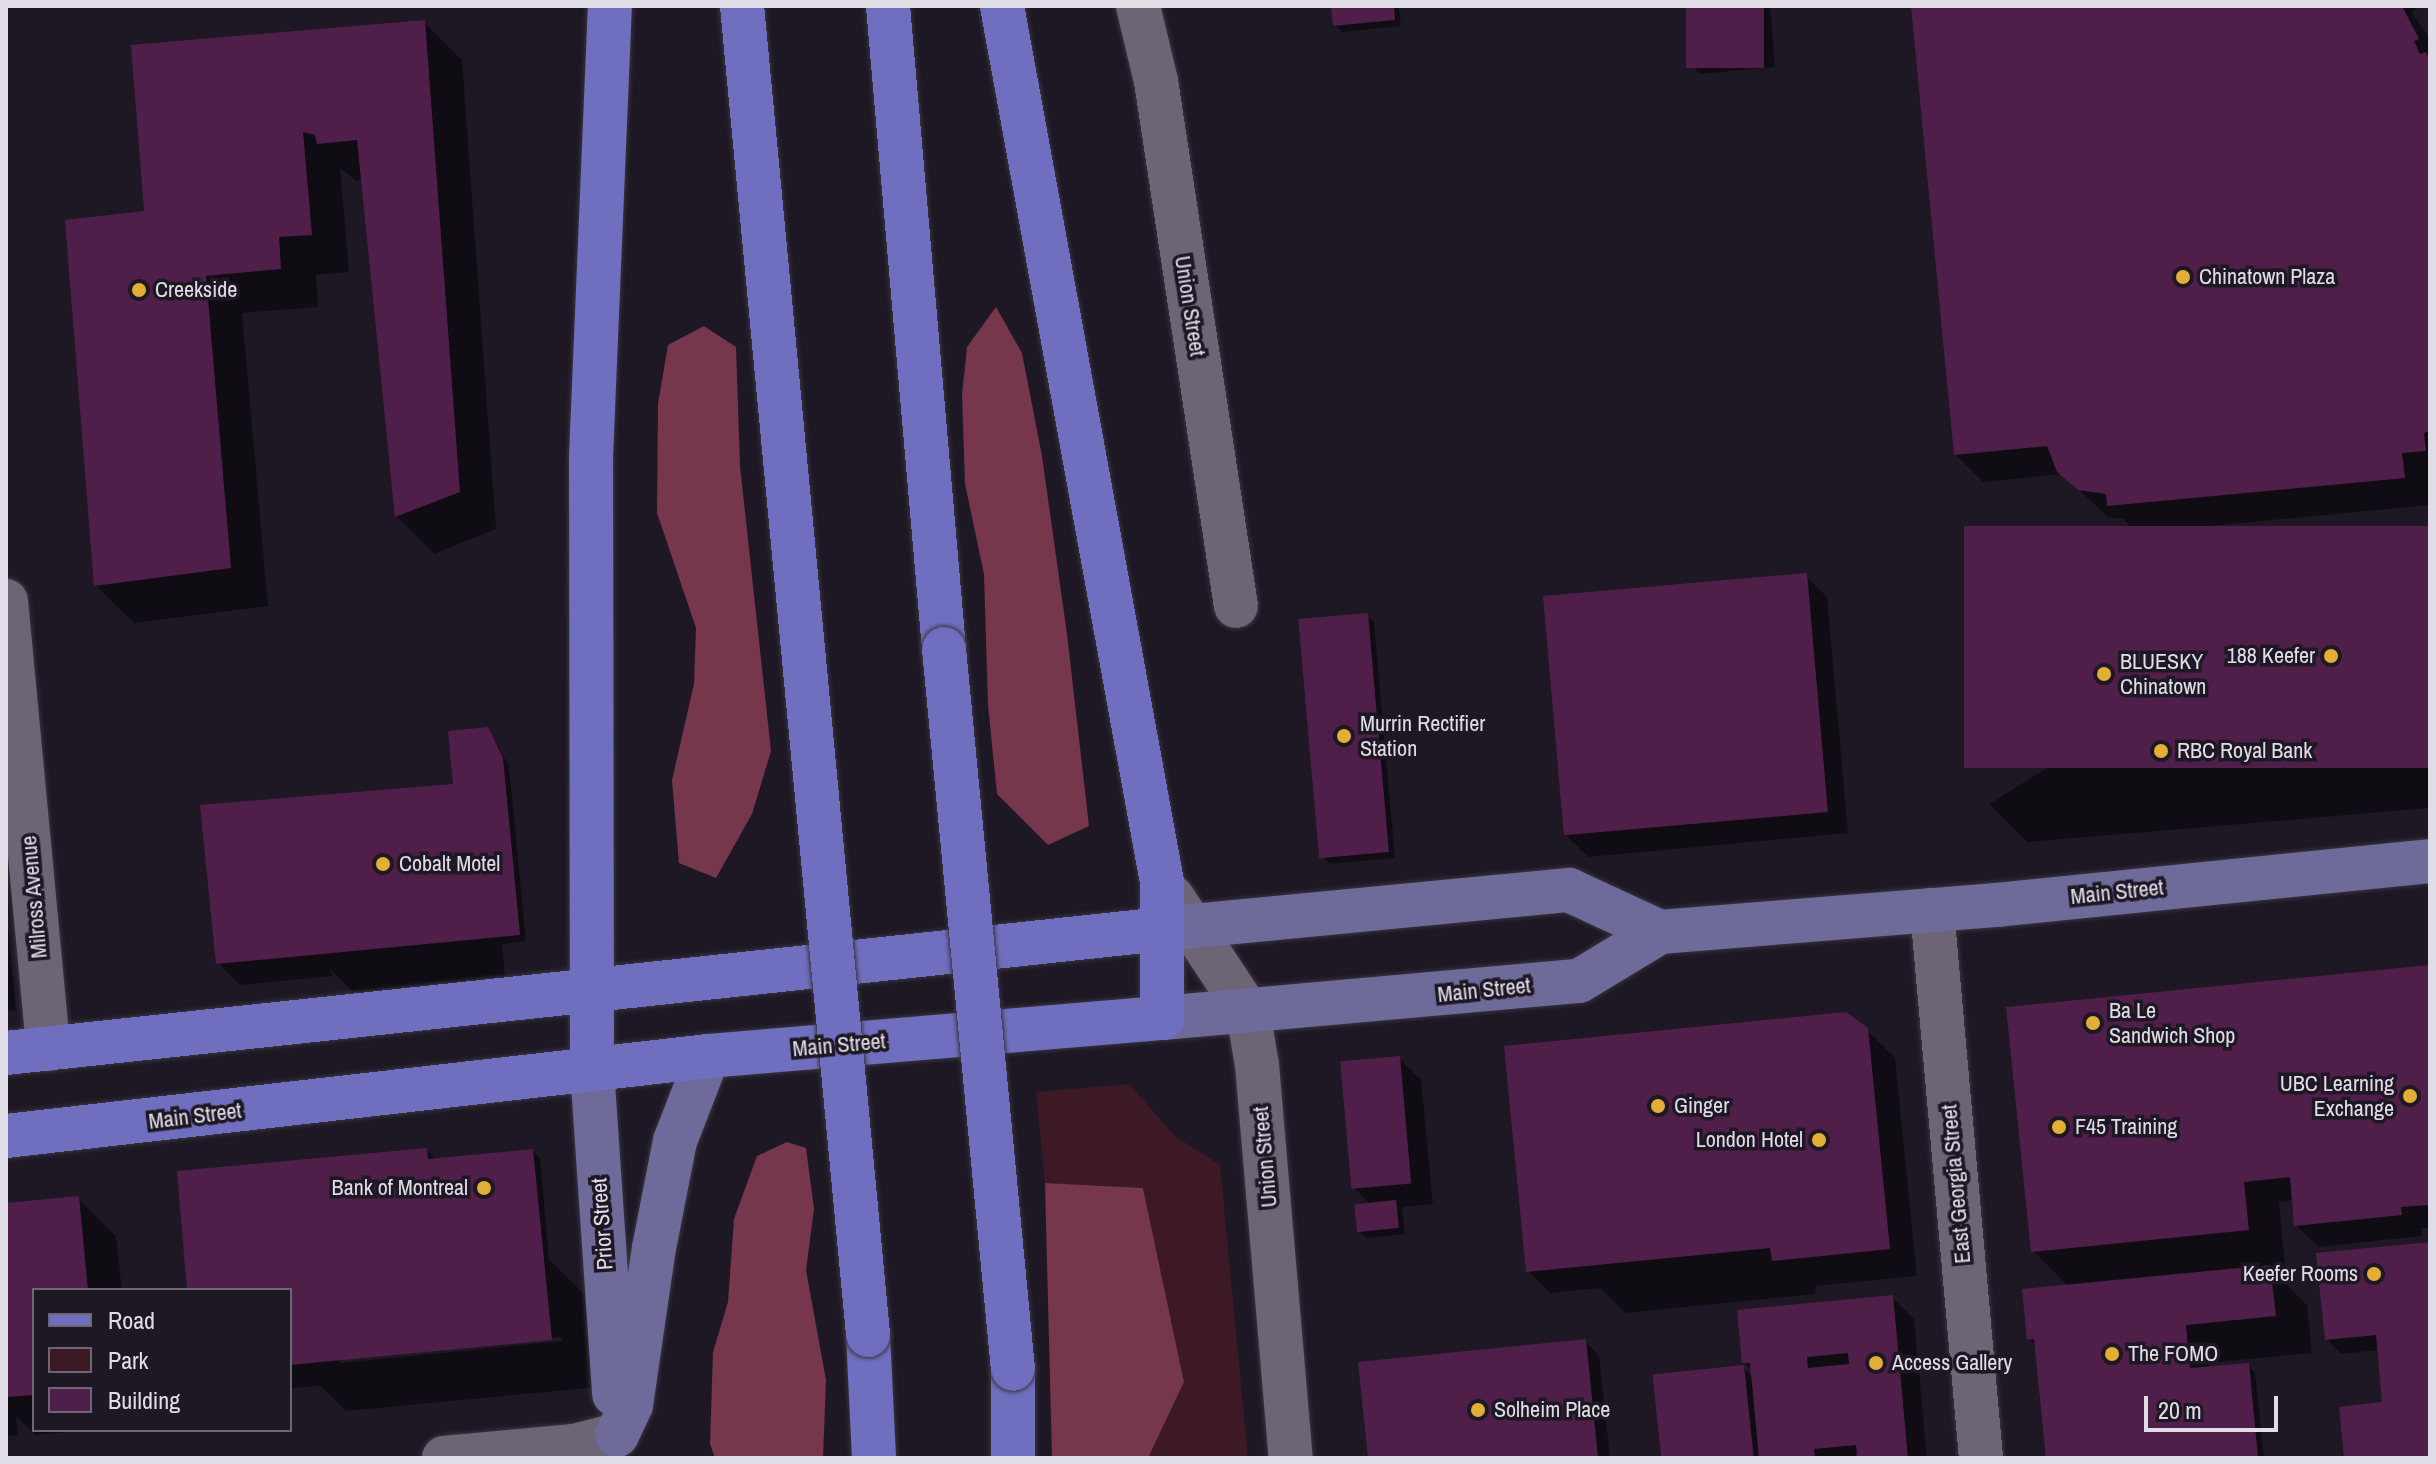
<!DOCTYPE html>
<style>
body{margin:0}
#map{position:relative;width:2436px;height:1464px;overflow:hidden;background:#1e1825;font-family:"Archivo Narrow",sans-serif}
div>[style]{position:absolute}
.green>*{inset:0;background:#3c1924}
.forest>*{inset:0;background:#76364b}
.shadow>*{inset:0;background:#0007}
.building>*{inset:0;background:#501f49;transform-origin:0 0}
.roads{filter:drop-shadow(0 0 2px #38343e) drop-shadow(0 0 2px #38343e)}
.street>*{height:44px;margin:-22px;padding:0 22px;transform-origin:22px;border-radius:22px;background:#6d6576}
.secondary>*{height:44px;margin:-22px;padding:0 22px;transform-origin:22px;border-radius:22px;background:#6e6a9a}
.primary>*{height:44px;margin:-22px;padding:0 22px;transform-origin:22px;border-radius:22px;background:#706fbf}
.bridges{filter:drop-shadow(0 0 2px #38343e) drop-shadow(0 0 2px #38343e)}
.primary-bridge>*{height:44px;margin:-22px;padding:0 22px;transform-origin:22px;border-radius:22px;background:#706fbf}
.dots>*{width:22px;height:22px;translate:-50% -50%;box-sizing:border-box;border:4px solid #1e1825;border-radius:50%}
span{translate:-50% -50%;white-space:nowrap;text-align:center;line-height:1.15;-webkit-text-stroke:7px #1e1825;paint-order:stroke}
.poi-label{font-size:22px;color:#e1dde7}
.left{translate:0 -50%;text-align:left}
.right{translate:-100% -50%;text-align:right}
.street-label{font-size:22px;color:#e1dde7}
.frame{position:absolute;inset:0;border:8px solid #e1dde7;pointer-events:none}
.legend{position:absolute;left:32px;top:1288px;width:260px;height:144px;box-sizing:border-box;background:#1e1825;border:2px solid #6c6773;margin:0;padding:10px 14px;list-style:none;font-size:24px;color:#e1dde7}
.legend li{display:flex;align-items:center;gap:16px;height:40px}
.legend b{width:40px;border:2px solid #6c6773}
.scale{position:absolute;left:2144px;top:1396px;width:134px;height:36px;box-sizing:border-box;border:4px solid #e1dde7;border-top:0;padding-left:10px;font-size:24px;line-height:28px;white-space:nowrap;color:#e1dde7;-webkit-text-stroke:6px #1e1825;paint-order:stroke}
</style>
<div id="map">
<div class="green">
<div style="clip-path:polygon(1129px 1084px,1175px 1136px,1220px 1165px,1248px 1458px,1148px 1458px,1184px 1382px,1143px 1188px,1045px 1183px,1036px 1092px)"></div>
</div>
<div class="forest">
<div style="clip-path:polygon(996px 307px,1022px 353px,1042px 456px,1067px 634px,1089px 826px,1048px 845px,997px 794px,988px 705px,984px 574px,965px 484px,962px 395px,967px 347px)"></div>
<div style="clip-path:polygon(704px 326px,736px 347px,740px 466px,771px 751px,752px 814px,716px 878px,679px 863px,672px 780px,694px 684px,696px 628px,657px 513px,658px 404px,668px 345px)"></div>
<div style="clip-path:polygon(787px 1142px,806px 1148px,814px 1209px,806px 1270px,826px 1380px,823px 1458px,715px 1458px,710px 1444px,713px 1352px,728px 1302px,734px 1219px,757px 1156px)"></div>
<div style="clip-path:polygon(1045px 1183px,1143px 1188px,1184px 1382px,1148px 1458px,1052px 1458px)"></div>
</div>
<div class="shadow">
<div style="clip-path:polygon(1333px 6px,1399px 6px,1401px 26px,1342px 32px,1335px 25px)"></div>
<div style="clip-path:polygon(1688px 6px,1770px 6px,1775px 67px,1700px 74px,1693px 67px)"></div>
<div style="clip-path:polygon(1912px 6px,2414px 6px,2416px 9px,2411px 12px,2430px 38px,2430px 505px,2137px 533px,2123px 519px,2108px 517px,2062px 474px,1983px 482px,1955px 454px)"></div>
<div style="clip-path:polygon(424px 22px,462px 60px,496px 529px,434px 554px,396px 516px,363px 180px,356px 181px,340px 168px,349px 272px,316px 275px,318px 307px,242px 313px,268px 606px,134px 623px,96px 586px,147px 212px)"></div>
<div style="clip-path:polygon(2430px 529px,2430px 808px,2027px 842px,1989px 804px)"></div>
<div style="clip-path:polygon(1806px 576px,1827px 597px,1848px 833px,1588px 857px,1566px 835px)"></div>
<div style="clip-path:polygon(1367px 615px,1374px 622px,1395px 858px,1330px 864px,1323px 857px)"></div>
<div style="clip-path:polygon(488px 729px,509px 766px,526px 941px,502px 944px,505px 977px,353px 992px,330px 969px,333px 976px,240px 985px,218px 963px,452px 786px)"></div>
<div style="clip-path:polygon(6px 908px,16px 1010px,6px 1011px)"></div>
<div style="clip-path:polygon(2430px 967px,2430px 1228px,2421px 1228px,2422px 1236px,2318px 1247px,2296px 1225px,2294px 1200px,2279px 1202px,2285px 1267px,2271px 1269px,2307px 1305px,2312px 1353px,2208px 1363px,2209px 1369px,2248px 1365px,2255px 1372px,2264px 1458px,2048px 1458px,2037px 1346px,2029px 1339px,2068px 1286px,2033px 1251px)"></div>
<div style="clip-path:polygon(1866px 1029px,1895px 1058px,1917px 1276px,1815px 1286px,1816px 1294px,1625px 1313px,1600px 1288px,1550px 1293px,1528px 1271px)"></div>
<div style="clip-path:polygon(1399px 1058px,1421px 1080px,1433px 1204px,1402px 1207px,1405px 1234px,1366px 1238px,1359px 1231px,1371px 1205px,1354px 1188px)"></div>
<div style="clip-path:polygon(evenodd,426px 1150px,436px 1160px,533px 1151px,540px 1158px,549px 1259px,589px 1299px,598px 1387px,346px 1411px,321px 1386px,290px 1388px,290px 1290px,190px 1290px,426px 1150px,562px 1337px,562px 1341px,339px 1363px,339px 1359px,562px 1337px)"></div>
<div style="clip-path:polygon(78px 1198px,116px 1236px,122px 1290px,34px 1290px,34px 1430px,79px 1431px,35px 1435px,16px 1416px,18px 1435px,6px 1436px,6px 1205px)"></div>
<div style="clip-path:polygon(2430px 1244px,2430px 1458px,2344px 1458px,2384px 1403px,2379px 1350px,2341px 1354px,2327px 1339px)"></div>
<div style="clip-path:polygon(1892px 1297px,1914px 1319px,1927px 1458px,1662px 1458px,1743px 1367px,1753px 1378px,1753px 1371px,1744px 1362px)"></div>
<div style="clip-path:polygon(1585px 1341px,1599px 1356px,1610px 1458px,1370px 1458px)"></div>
</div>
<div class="building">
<div style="clip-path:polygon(1331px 6px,1394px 6px,1395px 20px,1333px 26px)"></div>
<div style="left:1686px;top:6px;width:78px;height:62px"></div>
<div style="clip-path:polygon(1911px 6px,2402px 6px,2419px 39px,2414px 41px,2420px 54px,2426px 52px,2430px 62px,2430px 431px,2424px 433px,2426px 451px,2402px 453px,2405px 478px,2107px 506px,2106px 494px,2078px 490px,2057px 472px,2047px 446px,1954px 455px)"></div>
<div style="clip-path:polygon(425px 20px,460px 492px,395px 517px,357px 140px,317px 144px,315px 135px,303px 132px,312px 235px,279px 237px,281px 269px,206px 276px,231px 568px,94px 586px,65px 220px,144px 211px,131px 45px)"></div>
<div style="left:2430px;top:526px;width:242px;height:466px;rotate:90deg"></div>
<div style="left:1807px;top:573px;width:240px;height:265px;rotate:85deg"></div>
<div style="left:1368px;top:613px;width:240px;height:70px;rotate:85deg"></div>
<div style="clip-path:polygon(488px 727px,503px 758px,520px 935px,216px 964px,200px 805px,453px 784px,448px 731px)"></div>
<div style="clip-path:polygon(2430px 965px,2430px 1205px,2401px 1207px,2402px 1215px,2294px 1226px,2290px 1177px,2244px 1182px,2249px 1230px,2031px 1252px,2006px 1007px)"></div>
<div style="clip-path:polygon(1846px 1012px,1868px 1028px,1890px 1249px,1772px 1261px,1770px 1248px,1526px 1272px,1504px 1046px)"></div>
<div style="left:1400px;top:1056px;width:128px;height:60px;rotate:85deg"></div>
<div style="clip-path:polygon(427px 1148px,428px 1159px,533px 1149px,552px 1340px,290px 1365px,290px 1290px,187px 1290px,177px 1171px)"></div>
<div style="clip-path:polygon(79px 1196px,88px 1290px,34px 1290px,34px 1395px,6px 1397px,6px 1203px)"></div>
<div style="left:1396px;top:1200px;width:28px;height:42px;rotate:84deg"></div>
<div style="clip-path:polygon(2430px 1242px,2430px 1458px,2344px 1458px,2339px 1407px,2382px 1402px,2376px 1335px,2325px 1340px,2316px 1253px)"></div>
<div style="clip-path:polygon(2270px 1265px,2276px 1316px,2186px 1325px,2190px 1368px,2249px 1363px,2258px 1458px,2046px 1458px,2034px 1339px,2027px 1340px,2022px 1289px)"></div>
<div style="clip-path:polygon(evenodd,1893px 1295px,1908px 1458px,1850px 1458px,1857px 1455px,1856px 1445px,1814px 1449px,1815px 1458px,1759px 1458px,1750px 1363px,1742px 1363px,1737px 1310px,1893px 1295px,1848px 1353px,1849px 1364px,1808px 1368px,1807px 1357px,1848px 1353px)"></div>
<div style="clip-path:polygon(1586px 1339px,1598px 1458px,1368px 1458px,1358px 1362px)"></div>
<div style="left:1744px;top:1365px;width:93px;height:92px;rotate:84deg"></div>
</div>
<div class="roads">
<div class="street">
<div style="left:1138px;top:6px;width:77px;rotate:76.5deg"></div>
<div style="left:1156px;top:81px;width:531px;rotate:81.34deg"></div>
<div style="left:6px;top:601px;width:450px;rotate:84.6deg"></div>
<div style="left:1172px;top:897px;width:138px;rotate:56.5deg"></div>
<div style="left:1248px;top:1012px;width:54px;rotate:80.4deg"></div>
<div style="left:1257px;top:1065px;width:394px;rotate:85.1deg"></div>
<div style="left:1932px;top:910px;width:550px;rotate:84.89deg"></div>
<div style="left:444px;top:1458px;width:131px;rotate:-5.3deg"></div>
<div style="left:574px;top:1446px;width:44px;rotate:-14.3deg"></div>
</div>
<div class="secondary">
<div style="left:1162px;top:929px;width:409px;rotate:-5.5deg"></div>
<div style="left:1569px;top:890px;width:100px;rotate:24.8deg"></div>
<div style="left:1162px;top:1018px;width:419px;rotate:-5.1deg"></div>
<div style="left:1579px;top:981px;width:95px;rotate:-31.2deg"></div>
<div style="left:1660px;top:932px;width:338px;rotate:-4.6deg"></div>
<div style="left:1997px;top:905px;width:435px;rotate:-5.8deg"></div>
<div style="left:592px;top:1069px;width:326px;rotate:86.1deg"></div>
<div style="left:617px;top:1435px;width:33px;rotate:-65deg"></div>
<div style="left:631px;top:1405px;width:159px;rotate:-81.7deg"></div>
<div style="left:654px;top:1248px;width:109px;rotate:-78.9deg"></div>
<div style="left:675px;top:1141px;width:91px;rotate:-68.8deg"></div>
</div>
<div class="primary">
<div style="left:888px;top:6px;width:645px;rotate:85.02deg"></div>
<div style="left:6px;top:1053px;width:1163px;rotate:-6.12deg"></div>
<div style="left:592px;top:1069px;width:612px;rotate:-90.09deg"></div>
<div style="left:591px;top:457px;width:451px;rotate:-87.6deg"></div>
<div style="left:6px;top:1136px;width:707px;rotate:-6.5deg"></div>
<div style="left:708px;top:1056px;width:456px;rotate:-4.8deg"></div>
<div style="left:1162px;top:1018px;width:136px;rotate:-90deg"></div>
<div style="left:1162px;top:882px;width:890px;rotate:-100.35deg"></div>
<div style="left:868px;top:1335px;width:123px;rotate:87.2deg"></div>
<div style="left:1013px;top:1369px;width:89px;rotate:90deg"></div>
</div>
</div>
<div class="bridges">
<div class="primary-bridge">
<div style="left:742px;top:6px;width:1335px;rotate:84.58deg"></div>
<div style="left:944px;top:649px;width:723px;rotate:84.53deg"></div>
</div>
</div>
<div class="dots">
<div style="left:2183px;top:277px;background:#e3ae35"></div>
<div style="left:139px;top:290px;background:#e3ae35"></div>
<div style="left:2331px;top:656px;background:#e3ae35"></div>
<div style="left:2104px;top:674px;background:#e3ae35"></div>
<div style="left:1344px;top:736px;background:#e3ae35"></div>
<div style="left:2161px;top:751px;background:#e3ae35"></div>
<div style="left:383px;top:864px;background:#e3ae35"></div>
<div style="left:2093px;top:1023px;background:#e3ae35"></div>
<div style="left:2410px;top:1096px;background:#e3ae35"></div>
<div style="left:1658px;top:1106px;background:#e3ae35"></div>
<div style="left:2059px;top:1127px;background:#e3ae35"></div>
<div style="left:1819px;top:1140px;background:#e3ae35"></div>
<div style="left:484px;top:1188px;background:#e3ae35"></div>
<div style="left:2374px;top:1274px;background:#e3ae35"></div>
<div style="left:2112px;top:1354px;background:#e3ae35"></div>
<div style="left:1876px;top:1363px;background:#e3ae35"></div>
<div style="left:1478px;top:1410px;background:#e3ae35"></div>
</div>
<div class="poi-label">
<span class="left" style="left:2199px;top:277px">Chinatown Plaza</span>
<span class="left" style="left:155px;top:290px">Creekside</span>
<span class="right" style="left:2315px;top:656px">188 Keefer</span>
<span class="left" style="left:2120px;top:674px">BLUESKY<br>Chinatown</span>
<span class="left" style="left:1360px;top:736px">Murrin Rectifier<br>Station</span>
<span class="left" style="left:2177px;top:751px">RBC Royal Bank</span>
<span class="left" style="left:399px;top:864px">Cobalt Motel</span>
<span class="left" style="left:2109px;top:1023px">Ba Le<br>Sandwich Shop</span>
<span class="right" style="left:2394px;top:1096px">UBC Learning<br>Exchange</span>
<span class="left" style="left:1674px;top:1106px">Ginger</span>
<span class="left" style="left:2075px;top:1127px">F45 Training</span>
<span class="right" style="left:1803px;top:1140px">London Hotel</span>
<span class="right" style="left:468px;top:1188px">Bank of Montreal</span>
<span class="right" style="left:2358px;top:1274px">Keefer Rooms</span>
<span class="left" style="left:2128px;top:1354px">The FOMO</span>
<span class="left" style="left:1892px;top:1363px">Access Gallery</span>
<span class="left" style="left:1494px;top:1410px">Solheim Place</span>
</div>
<div class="street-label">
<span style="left:1190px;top:306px;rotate:81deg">Union Street</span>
<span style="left:2117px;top:892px;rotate:-6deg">Main Street</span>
<span style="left:34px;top:897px;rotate:-95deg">Milross Avenue</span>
<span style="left:1484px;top:990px;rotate:-6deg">Main Street</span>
<span style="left:839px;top:1045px;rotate:-5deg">Main Street</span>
<span style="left:195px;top:1116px;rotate:-7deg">Main Street</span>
<span style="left:1265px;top:1157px;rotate:-95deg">Union Street</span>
<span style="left:1956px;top:1184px;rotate:-95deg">East Georgia Street</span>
<span style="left:602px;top:1224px;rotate:-94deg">Prior Street</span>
</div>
<div class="frame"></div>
<ul class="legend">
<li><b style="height:10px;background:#706fbf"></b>Road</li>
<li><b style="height:22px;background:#3c1924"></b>Park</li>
<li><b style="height:22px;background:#501f49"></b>Building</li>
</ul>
<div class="scale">20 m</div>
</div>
